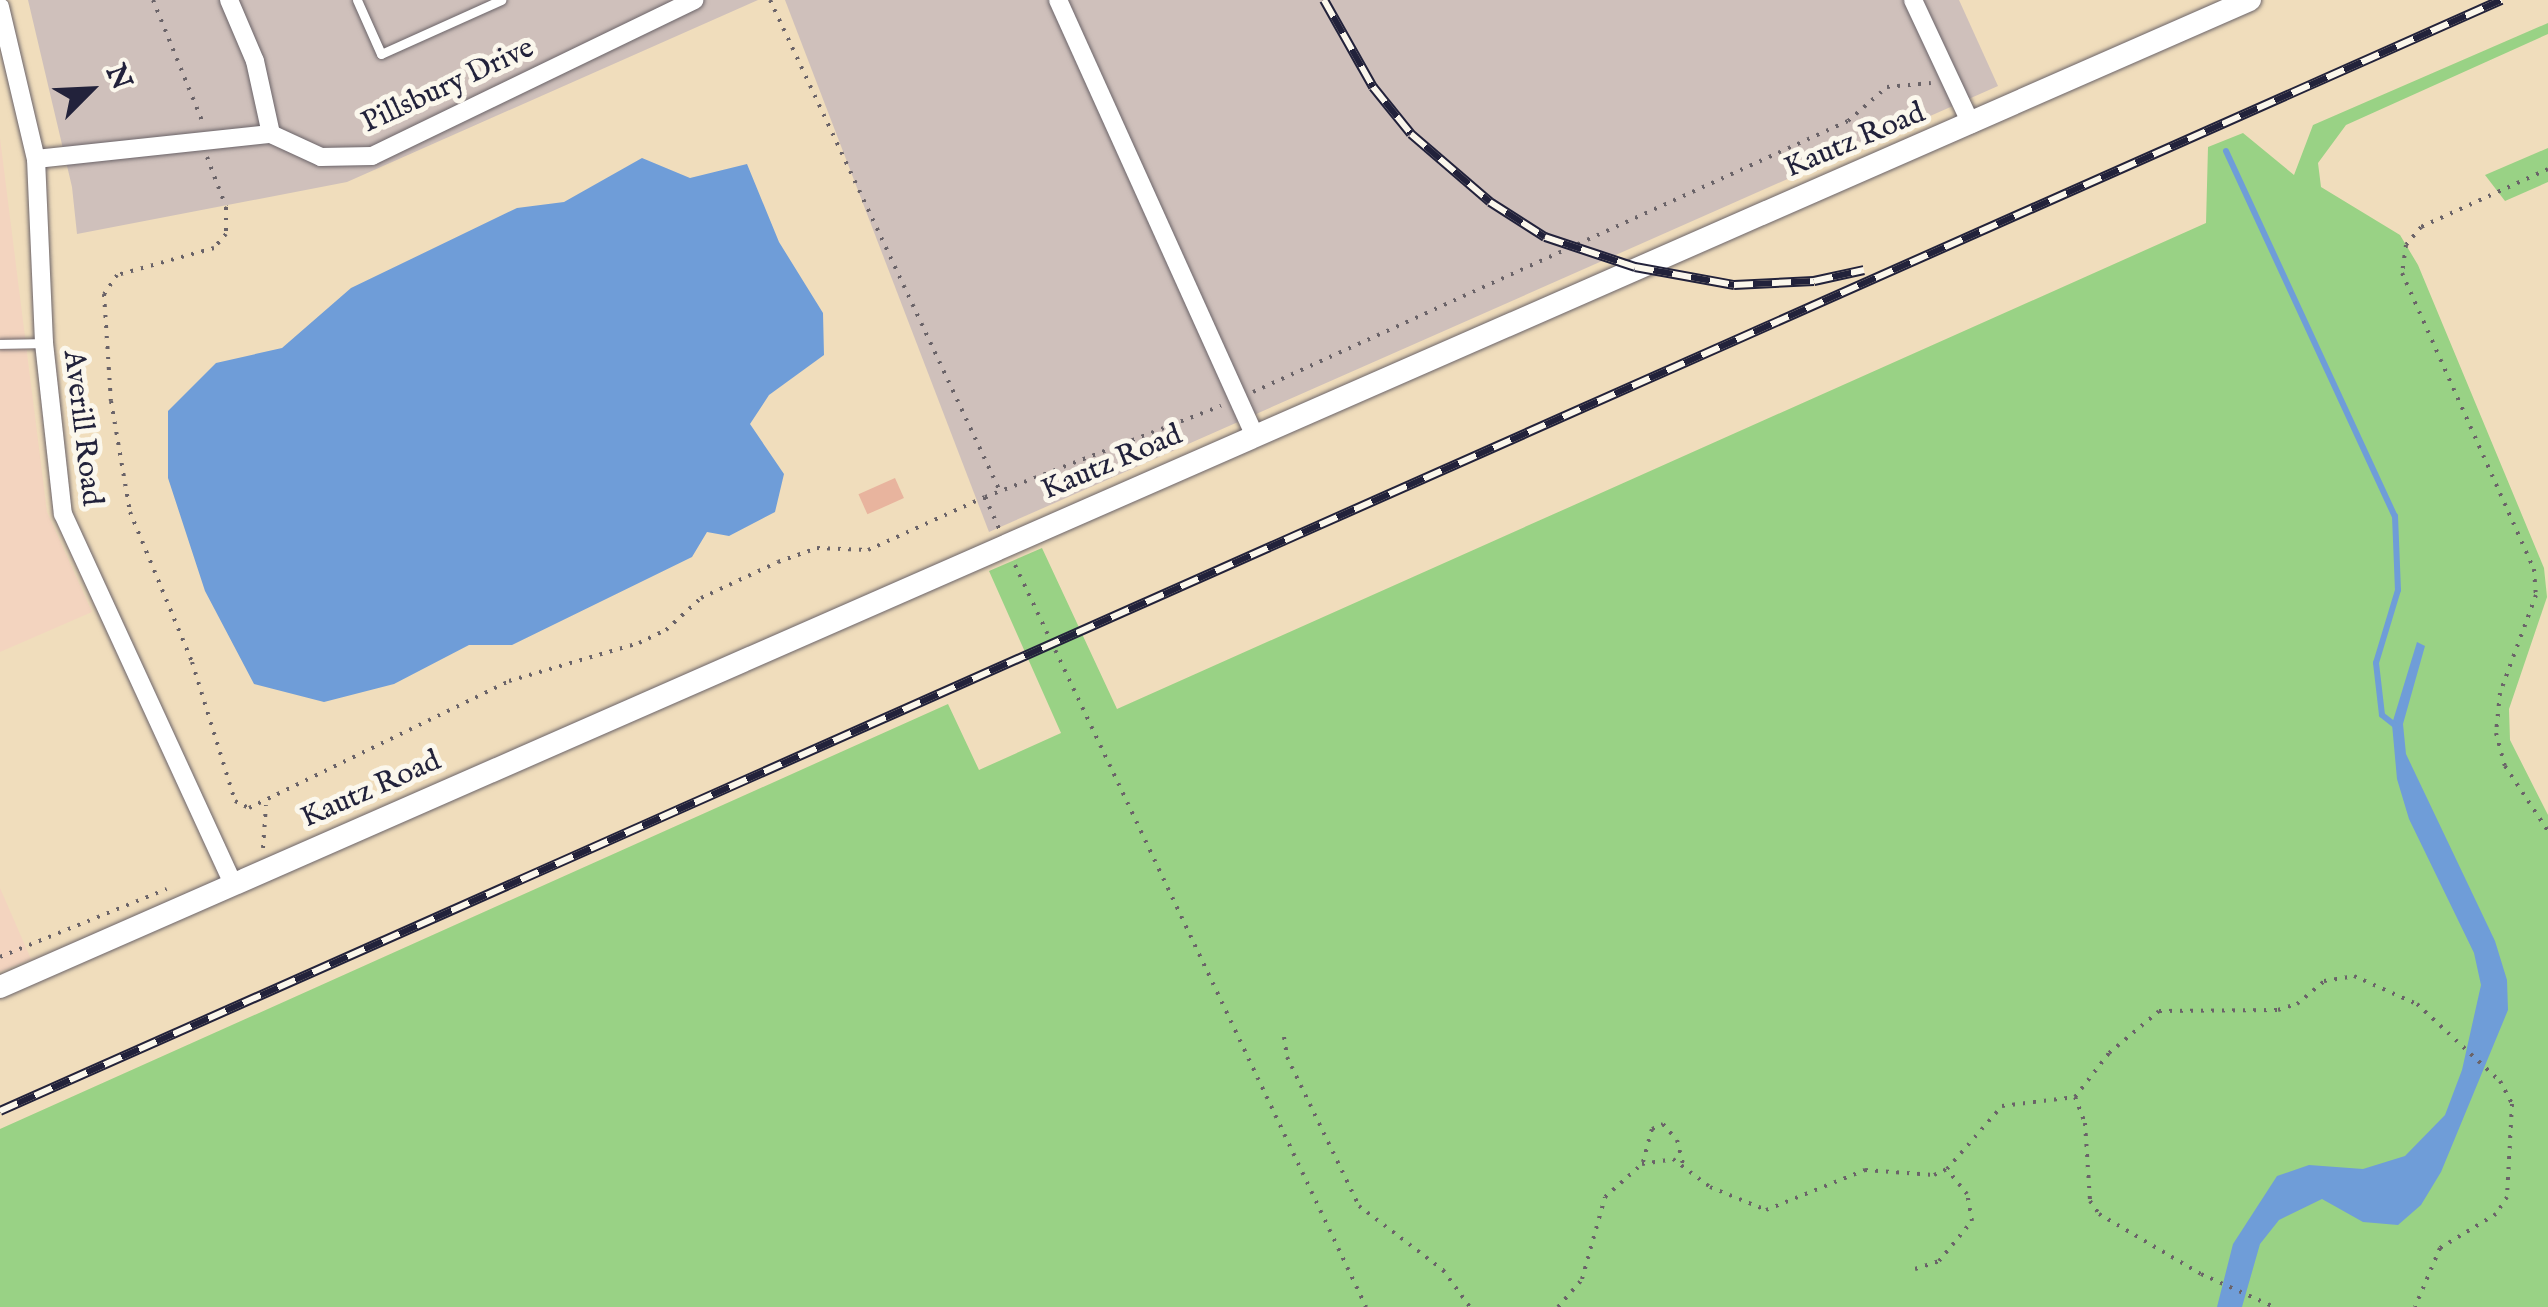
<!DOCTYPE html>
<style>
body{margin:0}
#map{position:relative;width:2548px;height:1307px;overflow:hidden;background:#f0ddbc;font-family:"IM FELL English",serif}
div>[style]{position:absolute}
.built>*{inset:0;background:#f3d4bf}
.industrial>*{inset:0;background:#cfc0bb}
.green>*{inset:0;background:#99d285}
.water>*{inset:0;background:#6f9dd8}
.stream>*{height:6px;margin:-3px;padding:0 3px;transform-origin:3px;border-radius:3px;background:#6f9dd8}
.building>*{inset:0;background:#e8b49e;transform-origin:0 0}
.path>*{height:4px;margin-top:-2px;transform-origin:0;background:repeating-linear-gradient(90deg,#6a6368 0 2.5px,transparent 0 10.5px)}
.roads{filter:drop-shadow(0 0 2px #6a6368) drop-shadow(0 0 2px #6a6368)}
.lane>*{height:9px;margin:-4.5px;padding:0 4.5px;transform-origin:4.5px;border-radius:4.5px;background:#fff}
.street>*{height:18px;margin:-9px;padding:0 9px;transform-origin:9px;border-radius:9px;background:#fff}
.secondary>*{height:22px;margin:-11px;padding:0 11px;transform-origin:11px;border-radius:11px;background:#fff}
.rail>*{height:10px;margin-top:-5px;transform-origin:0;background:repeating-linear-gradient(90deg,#fbf7ec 0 19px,#22223b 0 38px);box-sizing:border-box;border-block:2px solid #22223b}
span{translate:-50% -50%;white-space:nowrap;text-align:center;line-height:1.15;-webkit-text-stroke:10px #fbf7ec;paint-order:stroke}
.street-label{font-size:30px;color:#22223b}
.north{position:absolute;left:40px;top:40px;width:100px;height:100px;-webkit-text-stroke:8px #fbf7ec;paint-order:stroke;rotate:66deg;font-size:28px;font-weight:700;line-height:40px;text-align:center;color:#22223b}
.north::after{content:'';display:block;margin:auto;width:35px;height:45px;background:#22223b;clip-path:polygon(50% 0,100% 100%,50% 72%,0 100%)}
</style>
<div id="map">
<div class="built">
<div style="clip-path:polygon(0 138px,47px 512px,92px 612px,0 652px)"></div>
<div style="clip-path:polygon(0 888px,31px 959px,0 972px)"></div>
</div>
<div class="industrial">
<div style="clip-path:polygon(28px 0,758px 0,347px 182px,77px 234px,72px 187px)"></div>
<div style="clip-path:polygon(785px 0,1959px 0,1998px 86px,989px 532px)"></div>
</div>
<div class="green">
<div style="clip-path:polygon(2548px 23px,2548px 34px,2346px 125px,2318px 163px,2321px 187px,2400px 235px,2418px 265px,2544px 568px,2547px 597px,2509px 709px,2510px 740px,2548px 815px,2548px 1307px,0 1307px,0 1129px,948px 704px,979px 770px,1061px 733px,989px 571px,1042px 548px,1117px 709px,2206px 223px,2208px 147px,2243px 133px,2294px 175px,2313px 125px)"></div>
<div style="clip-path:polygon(2548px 148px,2548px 182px,2505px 201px,2485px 175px)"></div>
</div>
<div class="water">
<div style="clip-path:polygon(642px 158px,690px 178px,747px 164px,779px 242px,823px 313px,824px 355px,769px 395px,750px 424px,784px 474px,775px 512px,729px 536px,707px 532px,692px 557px,512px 645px,469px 645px,394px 684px,324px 702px,254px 684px,205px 591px,168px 478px,168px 411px,216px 363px,282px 348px,351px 288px,517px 208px,564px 202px)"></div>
<div style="clip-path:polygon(2417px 642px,2425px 646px,2403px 724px,2406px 754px,2495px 941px,2507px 980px,2508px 1010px,2441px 1172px,2421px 1205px,2398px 1225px,2363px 1222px,2322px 1199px,2279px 1220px,2260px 1244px,2242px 1307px,2217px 1307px,2233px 1244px,2277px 1176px,2309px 1165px,2363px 1169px,2405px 1156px,2445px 1115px,2462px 1070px,2481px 985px,2474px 953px,2409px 819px,2397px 779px,2392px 724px)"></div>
</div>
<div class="stream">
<div style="left:2226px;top:151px;width:402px;rotate:65.2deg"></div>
<div style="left:2395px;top:516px;width:74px;rotate:87.7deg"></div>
<div style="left:2398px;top:590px;width:76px;rotate:106.8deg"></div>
<div style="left:2376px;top:663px;width:52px;rotate:83.4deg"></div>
<div style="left:2382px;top:715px;width:18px;rotate:38deg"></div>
</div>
<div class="building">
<div style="left:895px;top:478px;width:22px;height:40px;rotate:66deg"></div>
</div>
<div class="path">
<div style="left:153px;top:0;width:133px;rotate:67.9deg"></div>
<div style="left:770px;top:0;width:540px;rotate:64.91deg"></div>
<div style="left:207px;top:157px;width:53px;rotate:69.2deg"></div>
<div style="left:226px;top:207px;width:27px;rotate:90deg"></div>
<div style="left:226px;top:234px;width:18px;rotate:131deg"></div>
<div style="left:214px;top:248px;width:101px;rotate:164.4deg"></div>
<div style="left:117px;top:275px;width:23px;rotate:124deg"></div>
<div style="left:104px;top:294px;width:107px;rotate:86.3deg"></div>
<div style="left:111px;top:401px;width:113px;rotate:80.3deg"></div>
<div style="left:130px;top:512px;width:162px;rotate:67.5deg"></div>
<div style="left:192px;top:662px;width:145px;rotate:72.8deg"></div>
<div style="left:235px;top:801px;width:16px;rotate:27deg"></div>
<div style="left:249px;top:808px;width:289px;rotate:-26deg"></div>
<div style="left:509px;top:681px;width:135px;rotate:-16.3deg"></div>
<div style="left:639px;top:643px;width:30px;rotate:-26deg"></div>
<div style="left:666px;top:630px;width:47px;rotate:-42.4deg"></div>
<div style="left:701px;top:598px;width:85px;rotate:-25.1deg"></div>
<div style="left:778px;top:562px;width:41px;rotate:-19.7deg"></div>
<div style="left:817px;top:548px;width:51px;rotate:2.2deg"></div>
<div style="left:868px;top:550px;width:128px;rotate:-24.4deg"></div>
<div style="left:985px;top:497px;width:253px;rotate:-21.1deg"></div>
<div style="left:2548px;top:169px;width:140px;rotate:155.5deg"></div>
<div style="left:2421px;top:227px;width:23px;rotate:130deg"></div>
<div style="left:2406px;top:245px;width:28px;rotate:98deg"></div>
<div style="left:2402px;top:273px;width:324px;rotate:66deg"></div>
<div style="left:2534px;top:569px;width:26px;rotate:86deg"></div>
<div style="left:2536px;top:595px;width:104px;rotate:110.2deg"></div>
<div style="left:2500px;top:693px;width:40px;rotate:95.7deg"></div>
<div style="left:2496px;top:733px;width:34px;rotate:75deg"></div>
<div style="left:2505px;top:766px;width:78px;rotate:56.5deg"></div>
<div style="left:1253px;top:392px;width:654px;rotate:-24.49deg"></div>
<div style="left:1848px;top:121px;width:52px;rotate:-41.1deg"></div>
<div style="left:1887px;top:87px;width:44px;rotate:-5.2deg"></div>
<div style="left:985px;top:497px;width:35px;rotate:66deg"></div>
<div style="left:1015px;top:565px;width:821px;rotate:64.68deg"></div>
<div style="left:263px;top:848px;width:43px;rotate:-86deg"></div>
<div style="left:0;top:957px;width:180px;rotate:-22.2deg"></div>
<div style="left:1284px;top:1037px;width:20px;rotate:81deg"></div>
<div style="left:1287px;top:1057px;width:165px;rotate:64.2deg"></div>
<div style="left:1359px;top:1206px;width:106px;rotate:37.3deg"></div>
<div style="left:1443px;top:1270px;width:46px;rotate:53.9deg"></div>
<div style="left:2075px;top:1097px;width:28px;rotate:69deg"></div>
<div style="left:2085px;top:1123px;width:78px;rotate:86.3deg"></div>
<div style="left:2090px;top:1201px;width:16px;rotate:55deg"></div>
<div style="left:2099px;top:1214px;width:118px;rotate:30.5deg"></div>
<div style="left:2201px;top:1274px;width:80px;rotate:24.3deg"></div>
<div style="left:1643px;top:1162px;width:34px;rotate:-75deg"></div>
<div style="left:1652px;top:1129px;width:12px;rotate:-24deg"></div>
<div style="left:1663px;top:1124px;width:21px;rotate:49deg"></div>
<div style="left:1677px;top:1140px;width:25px;rotate:76deg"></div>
<div style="left:1915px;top:1269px;width:25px;rotate:-18deg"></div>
<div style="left:1939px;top:1261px;width:52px;rotate:-50.5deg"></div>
<div style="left:1972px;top:1221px;width:27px;rotate:-100deg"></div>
<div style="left:1967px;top:1194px;width:32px;rotate:-129deg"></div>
<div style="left:1558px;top:1307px;width:37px;rotate:-49deg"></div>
<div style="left:1582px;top:1279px;width:85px;rotate:-74.3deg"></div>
<div style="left:1605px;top:1197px;width:50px;rotate:-41.7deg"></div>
<div style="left:1642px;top:1164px;width:31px;rotate:-9deg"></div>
<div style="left:1673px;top:1159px;width:46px;rotate:37.1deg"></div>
<div style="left:1710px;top:1187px;width:61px;rotate:22.3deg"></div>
<div style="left:1766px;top:1210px;width:107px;rotate:-22deg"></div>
<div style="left:1865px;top:1170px;width:69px;rotate:4.1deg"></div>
<div style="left:1934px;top:1175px;width:14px;rotate:-25deg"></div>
<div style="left:1947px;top:1169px;width:84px;rotate:-48.9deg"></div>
<div style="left:2002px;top:1106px;width:74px;rotate:-7deg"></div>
<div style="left:2075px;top:1097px;width:56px;rotate:-52.3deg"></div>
<div style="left:2109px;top:1053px;width:65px;rotate:-40deg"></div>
<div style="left:2159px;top:1011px;width:119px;rotate:-0.5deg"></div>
<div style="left:2278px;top:1010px;width:20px;rotate:-18deg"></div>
<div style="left:2297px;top:1004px;width:35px;rotate:-40deg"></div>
<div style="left:2324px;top:981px;width:30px;rotate:-9deg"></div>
<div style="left:2354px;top:976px;width:69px;rotate:24deg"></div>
<div style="left:2417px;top:1004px;width:113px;rotate:42.9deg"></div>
<div style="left:2500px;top:1081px;width:26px;rotate:62deg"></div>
<div style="left:2512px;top:1104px;width:93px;rotate:93.1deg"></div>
<div style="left:2507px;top:1197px;width:20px;rotate:123deg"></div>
<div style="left:2496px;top:1214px;width:66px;rotate:148.7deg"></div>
<div style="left:2440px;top:1248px;width:64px;rotate:113deg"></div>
</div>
<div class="roads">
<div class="lane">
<div style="left:357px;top:0;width:59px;rotate:66deg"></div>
<div style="left:381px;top:54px;width:132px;rotate:-24.2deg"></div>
<div style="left:0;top:344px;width:44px;rotate:-1.3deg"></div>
</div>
<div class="street">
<div style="left:229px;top:0;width:66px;rotate:66.9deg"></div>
<div style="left:255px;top:61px;width:75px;rotate:77.6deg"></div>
<div style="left:1058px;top:0;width:476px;rotate:65.7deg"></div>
<div style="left:1913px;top:0;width:137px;rotate:64.9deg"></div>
<div style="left:0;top:7px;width:156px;rotate:76.7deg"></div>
<div style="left:36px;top:159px;width:184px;rotate:87.5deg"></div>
<div style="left:44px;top:343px;width:172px;rotate:83.7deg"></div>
<div style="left:63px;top:514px;width:407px;rotate:65.3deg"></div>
<div style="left:36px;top:159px;width:236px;rotate:-6.1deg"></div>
<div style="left:271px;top:134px;width:55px;rotate:24.7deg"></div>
<div style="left:321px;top:157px;width:51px;rotate:-1.1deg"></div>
<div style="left:372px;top:156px;width:358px;rotate:-25.8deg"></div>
</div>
<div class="secondary">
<div style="left:0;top:987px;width:2457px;rotate:-23.69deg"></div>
</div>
</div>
<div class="rail">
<div style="left:1324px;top:0;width:100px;rotate:60.6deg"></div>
<div style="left:1373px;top:87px;width:60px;rotate:51deg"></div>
<div style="left:1411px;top:134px;width:104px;rotate:40.7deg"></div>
<div style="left:1490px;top:202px;width:65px;rotate:32.5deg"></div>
<div style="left:1545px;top:237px;width:95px;rotate:18.4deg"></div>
<div style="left:1635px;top:267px;width:101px;rotate:10.3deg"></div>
<div style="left:1734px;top:285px;width:80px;rotate:-2.9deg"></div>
<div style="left:1814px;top:281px;width:51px;rotate:-12.4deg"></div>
<div style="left:0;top:1111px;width:2737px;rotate:-23.95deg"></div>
</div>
<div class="street-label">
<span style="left:448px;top:86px;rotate:-25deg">Pillsbury Drive</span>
<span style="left:1855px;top:141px;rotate:-23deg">Kautz Road</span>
<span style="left:82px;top:428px;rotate:83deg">Averill Road</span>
<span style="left:1112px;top:463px;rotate:-23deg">Kautz Road</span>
<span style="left:371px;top:790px;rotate:-24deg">Kautz Road</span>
</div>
<div class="north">N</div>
</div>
